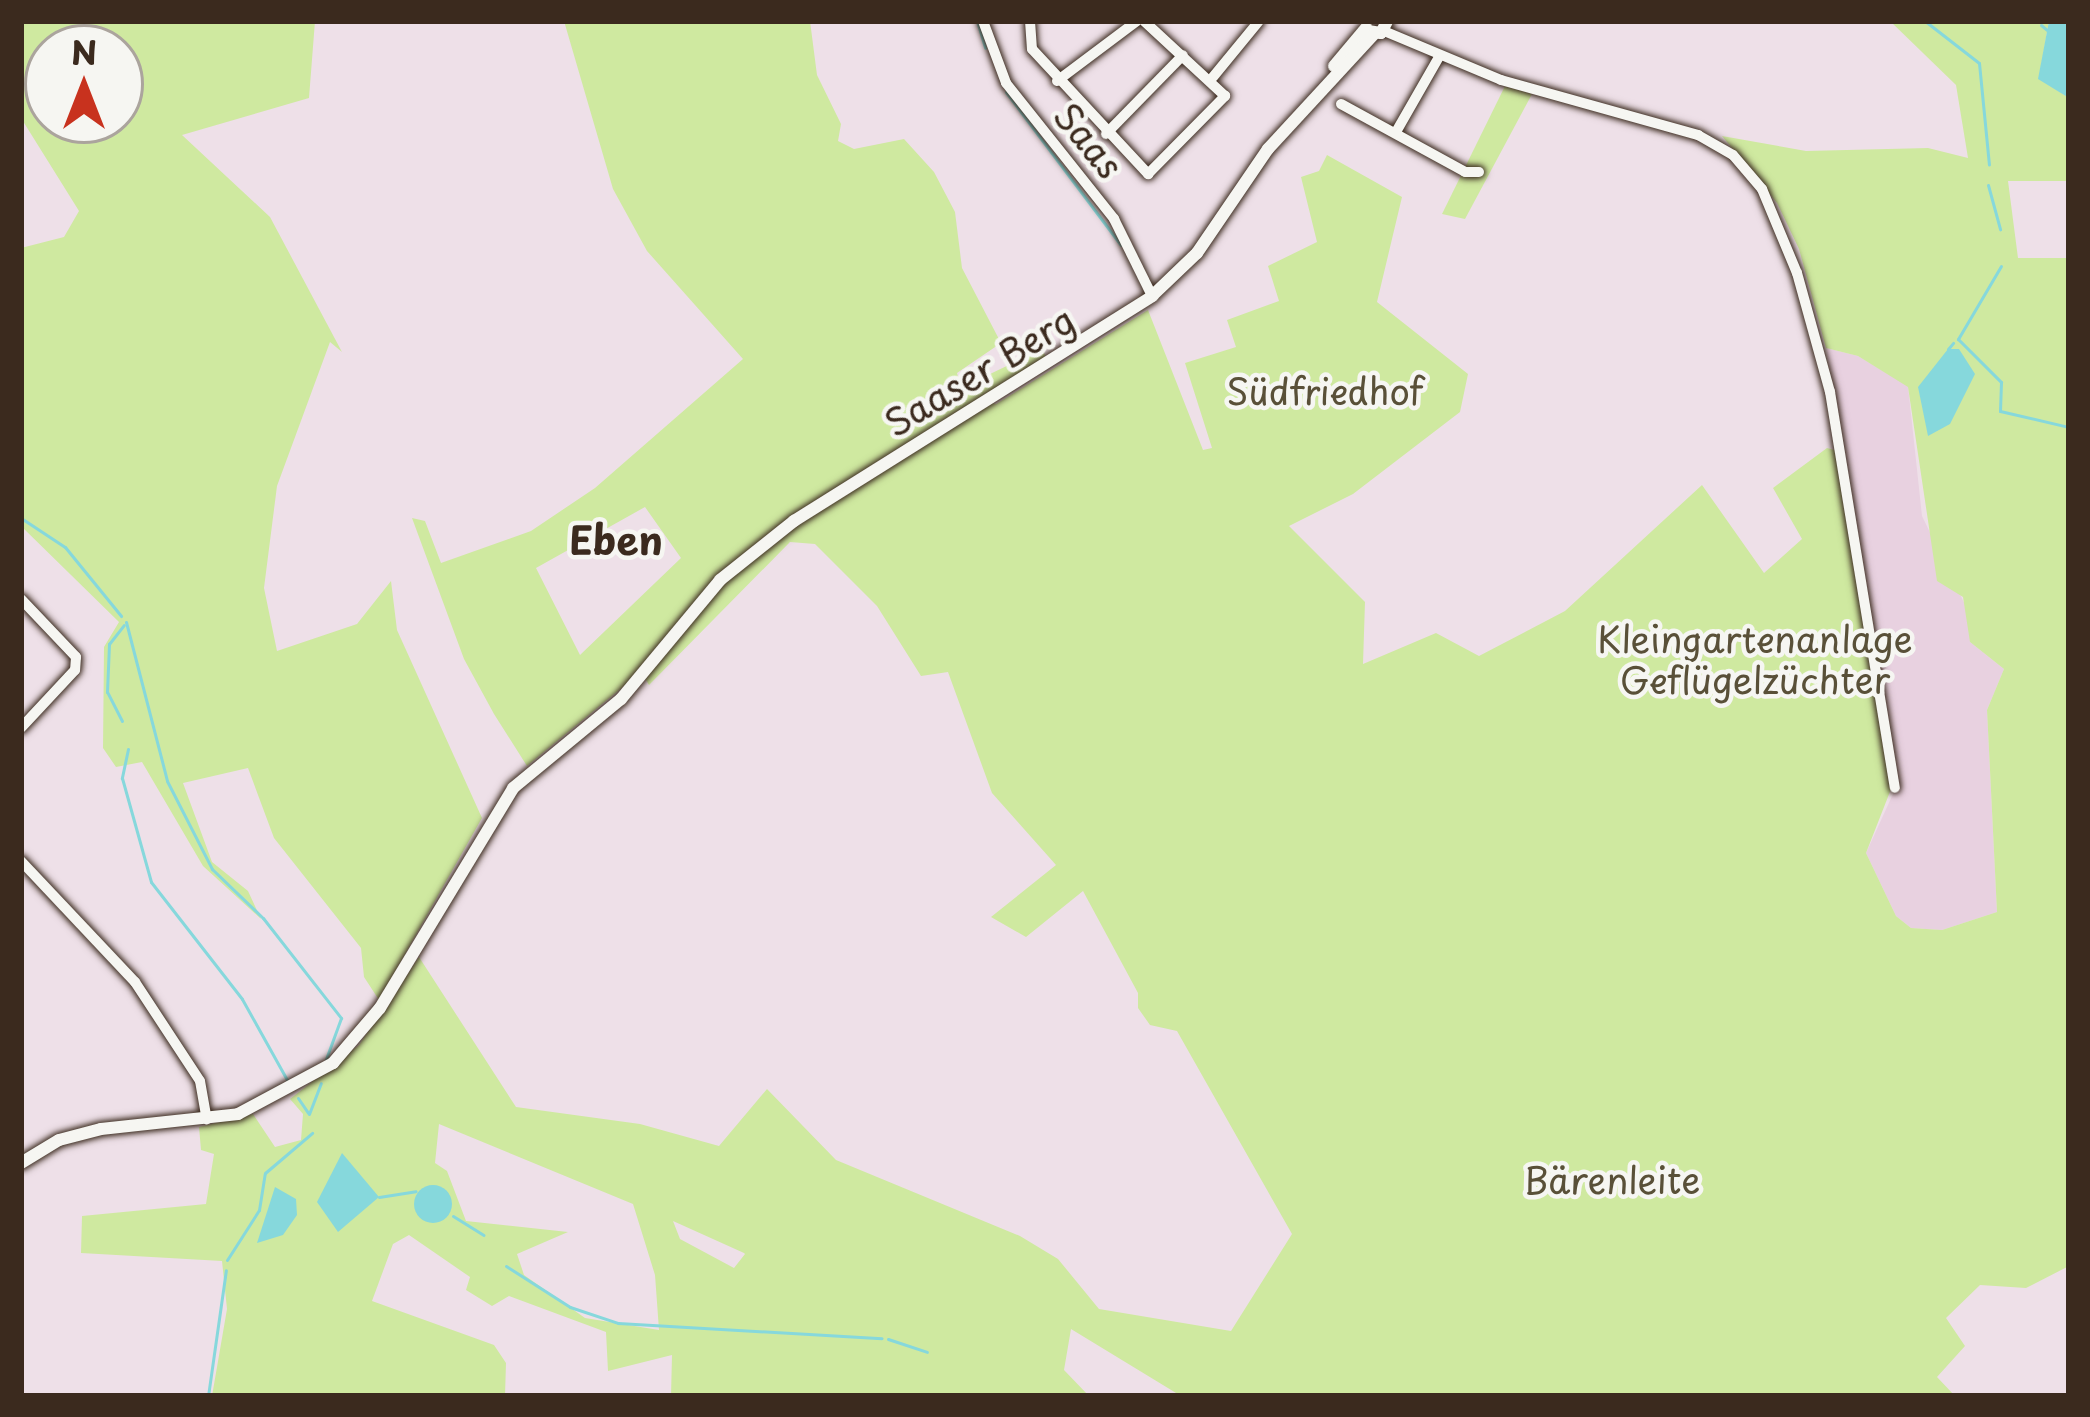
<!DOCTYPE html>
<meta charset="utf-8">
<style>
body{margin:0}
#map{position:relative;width:2090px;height:1417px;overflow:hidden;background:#eee0e8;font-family:"Playpen Sans",sans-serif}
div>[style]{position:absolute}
.built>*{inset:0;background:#e8d1e0}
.green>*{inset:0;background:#cfe9a0}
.water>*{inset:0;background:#86d8dc}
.round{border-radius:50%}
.stream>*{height:3px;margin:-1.5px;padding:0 1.5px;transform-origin:1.5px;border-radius:1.5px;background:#86d8dc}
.roads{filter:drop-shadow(0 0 3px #3b2a1e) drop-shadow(0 0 3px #3b2a1e)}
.minor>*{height:10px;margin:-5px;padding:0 5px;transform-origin:5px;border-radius:5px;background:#f6f6f2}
.tertiary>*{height:12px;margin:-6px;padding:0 6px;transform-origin:6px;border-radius:6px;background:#f6f6f2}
span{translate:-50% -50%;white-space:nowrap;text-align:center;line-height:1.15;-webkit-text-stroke:9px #f6f6f2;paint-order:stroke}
.street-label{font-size:36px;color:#3b2a1e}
.park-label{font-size:36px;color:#595038}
.neighbourhood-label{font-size:39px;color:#3b2a1e;font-weight:700}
.frame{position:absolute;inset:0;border:24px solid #3b2a1e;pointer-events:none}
.north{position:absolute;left:24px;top:24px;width:120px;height:120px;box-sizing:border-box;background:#f6f6f2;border:3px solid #aba49d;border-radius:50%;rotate:0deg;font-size:33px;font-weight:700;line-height:48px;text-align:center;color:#3b2a1e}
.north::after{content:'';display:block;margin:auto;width:42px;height:54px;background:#c8321e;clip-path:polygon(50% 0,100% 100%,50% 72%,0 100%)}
</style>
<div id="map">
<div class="built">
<div style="clip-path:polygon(1826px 348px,1858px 356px,1908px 386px,1922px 516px,1972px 619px,1970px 642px,2004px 669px,1987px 710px,1997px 912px,1942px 930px,1911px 928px,1896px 916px,1866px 853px,1898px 783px)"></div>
</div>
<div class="green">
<div style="clip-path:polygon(evenodd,21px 21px,315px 21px,309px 98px,182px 135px,270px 217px,342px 352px,330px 342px,277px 486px,264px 588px,277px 651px,357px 624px,391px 581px,397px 630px,482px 818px,379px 1000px,364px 977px,361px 948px,274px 838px,248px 768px,183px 783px,212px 862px,248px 891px,261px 919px,203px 866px,142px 762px,116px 767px,103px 748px,104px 647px,119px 622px,21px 526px,21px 248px,64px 237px,79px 211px,21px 118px,21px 21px,48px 48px,120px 48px,120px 120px,48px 120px,48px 48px)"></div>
<div style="clip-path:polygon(evenodd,564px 21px,810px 21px,817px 75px,841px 124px,838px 141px,854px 149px,904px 139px,934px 172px,955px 212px,962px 268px,1001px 343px,957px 373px,961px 388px,1042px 349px,1046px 357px,980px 400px,996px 404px,1148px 310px,1203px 450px,1212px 448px,1185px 363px,1236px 347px,1227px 320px,1279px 301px,1268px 266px,1317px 242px,1301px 177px,1319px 171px,1327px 155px,1402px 197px,1377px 302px,1468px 374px,1460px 412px,1353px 494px,1289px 526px,1365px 602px,1363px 664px,1436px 633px,1479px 656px,1565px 611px,1702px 485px,1764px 573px,1802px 539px,1773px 488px,1827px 448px,1838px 451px,1893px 784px,1866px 853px,1896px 916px,1911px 928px,1942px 930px,1997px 912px,1987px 710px,2004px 669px,1970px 642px,1963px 597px,1937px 581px,1908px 387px,1858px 356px,1826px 348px,1799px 249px,1777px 203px,1722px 136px,1806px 151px,1928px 148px,1968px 158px,1956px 85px,1890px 21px,2049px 21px,2039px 78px,2069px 98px,2069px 181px,2008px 181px,2018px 258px,2069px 258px,2069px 1266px,2026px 1288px,1980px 1285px,1946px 1318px,1965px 1346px,1937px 1377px,1955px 1396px,1181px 1396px,1071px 1329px,1064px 1370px,1089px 1396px,671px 1396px,672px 1355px,608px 1371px,606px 1332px,509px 1296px,492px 1306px,466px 1290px,470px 1277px,409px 1235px,393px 1244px,372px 1301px,494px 1345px,506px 1363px,505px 1396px,212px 1396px,227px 1309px,222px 1261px,81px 1253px,82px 1216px,206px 1204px,214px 1154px,201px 1150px,199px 1127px,253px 1114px,275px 1147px,301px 1140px,303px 1114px,290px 1099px,359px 1045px,419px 957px,516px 1107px,640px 1124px,719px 1146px,767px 1089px,836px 1160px,1020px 1236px,1058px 1259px,1099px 1309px,1231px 1331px,1292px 1234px,1177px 1031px,1150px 1025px,1138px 1008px,1138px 993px,1083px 891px,1026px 937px,991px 917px,1056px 865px,992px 793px,948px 672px,921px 676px,877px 606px,815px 544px,790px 542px,649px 685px,641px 672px,527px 766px,494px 714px,464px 659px,412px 518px,425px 521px,441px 563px,531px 531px,595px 488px,743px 359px,647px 251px,613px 189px,564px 21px,645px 507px,681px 558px,580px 655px,536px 568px,645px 507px,564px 21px,439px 1124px,633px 1204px,655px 1275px,659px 1330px,585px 1318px,524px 1275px,517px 1254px,568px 1232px,466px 1221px,447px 1171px,435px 1163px,439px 1124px,564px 21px,673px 1221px,744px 1253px,745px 1254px,734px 1268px,680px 1239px,673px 1221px)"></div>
<div style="clip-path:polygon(1505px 86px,1532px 94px,1465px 219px,1442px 214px)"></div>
</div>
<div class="water">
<div style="clip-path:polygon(2049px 21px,2069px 21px,2069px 98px,2038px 79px)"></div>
<div style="clip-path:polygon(1948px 349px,1959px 349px,1975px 374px,1950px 424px,1928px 436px,1918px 387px)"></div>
<div style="clip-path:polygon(342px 1153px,379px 1197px,338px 1232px,317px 1202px)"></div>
<div class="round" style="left:414px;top:1185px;width:38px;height:38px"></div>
<div style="clip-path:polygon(275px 1187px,296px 1199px,297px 1215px,283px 1235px,257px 1243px)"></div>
</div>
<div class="stream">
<div style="left:977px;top:21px;width:28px;rotate:73deg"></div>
<div style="left:1925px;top:21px;width:68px;rotate:37.9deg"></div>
<div style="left:1979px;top:63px;width:102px;rotate:84.4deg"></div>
<div style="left:2041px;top:25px;width:8px;rotate:40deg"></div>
<div style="left:1006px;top:92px;width:191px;rotate:53.1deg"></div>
<div style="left:1988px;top:185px;width:46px;rotate:74.7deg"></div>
<div style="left:2001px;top:266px;width:85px;rotate:120.5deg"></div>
<div style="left:1958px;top:339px;width:61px;rotate:45deg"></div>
<div style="left:2001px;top:382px;width:29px;rotate:92deg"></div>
<div style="left:2000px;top:411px;width:71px;rotate:13.1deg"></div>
<div style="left:1948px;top:349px;width:8px;rotate:-50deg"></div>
<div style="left:21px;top:518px;width:53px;rotate:33.4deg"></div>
<div style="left:65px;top:547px;width:89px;rotate:50.9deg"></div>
<div style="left:126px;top:622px;width:164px;rotate:75.5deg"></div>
<div style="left:167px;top:781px;width:99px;rotate:62.9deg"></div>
<div style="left:212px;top:869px;width:71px;rotate:43.9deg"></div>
<div style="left:263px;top:918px;width:127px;rotate:52deg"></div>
<div style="left:341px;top:1018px;width:44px;rotate:110.1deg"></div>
<div style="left:122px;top:721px;width:33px;rotate:-117deg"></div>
<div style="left:107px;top:692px;width:48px;rotate:-87.6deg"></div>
<div style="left:109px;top:644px;width:24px;rotate:-52deg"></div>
<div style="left:128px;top:749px;width:30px;rotate:102deg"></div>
<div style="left:122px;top:778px;width:108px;rotate:74.4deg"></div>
<div style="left:151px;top:882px;width:148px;rotate:52.1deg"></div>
<div style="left:242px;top:999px;width:93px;rotate:60.9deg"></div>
<div style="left:298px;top:1098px;width:18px;rotate:56deg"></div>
<div style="left:309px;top:1114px;width:33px;rotate:-69deg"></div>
<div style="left:379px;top:1197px;width:37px;rotate:-9deg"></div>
<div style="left:453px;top:1216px;width:36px;rotate:32deg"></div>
<div style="left:227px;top:1260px;width:59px;rotate:-57.4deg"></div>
<div style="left:259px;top:1210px;width:37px;rotate:-81deg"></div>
<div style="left:265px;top:1173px;width:62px;rotate:-40.4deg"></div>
<div style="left:506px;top:1266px;width:76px;rotate:32.6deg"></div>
<div style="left:570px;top:1307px;width:51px;rotate:18.4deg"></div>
<div style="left:618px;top:1323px;width:264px;rotate:3.3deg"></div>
<div style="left:888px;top:1339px;width:41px;rotate:18.4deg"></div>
<div style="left:208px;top:1396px;width:127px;rotate:-81.9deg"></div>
</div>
<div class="roads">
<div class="minor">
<div style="left:983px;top:21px;width:66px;rotate:69.6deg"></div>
<div style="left:1006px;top:83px;width:174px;rotate:51.5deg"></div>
<div style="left:1114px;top:219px;width:86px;rotate:63.7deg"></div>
<div style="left:1030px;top:21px;width:28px;rotate:86deg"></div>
<div style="left:1032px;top:49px;width:171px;rotate:47.1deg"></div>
<div style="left:1148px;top:174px;width:110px;rotate:-45.4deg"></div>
<div style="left:1225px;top:96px;width:110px;rotate:-137.2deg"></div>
<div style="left:1384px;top:31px;width:127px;rotate:22.7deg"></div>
<div style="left:1501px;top:80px;width:205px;rotate:15.6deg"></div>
<div style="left:1698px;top:135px;width:40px;rotate:29.7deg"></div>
<div style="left:1733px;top:155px;width:45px;rotate:49.5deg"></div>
<div style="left:1762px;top:189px;width:91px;rotate:67.4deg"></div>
<div style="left:1797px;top:273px;width:123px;rotate:74.5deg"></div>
<div style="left:1830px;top:392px;width:401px;rotate:80.7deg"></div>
<div style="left:1213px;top:77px;width:72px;rotate:-50.6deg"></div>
<div style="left:1057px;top:81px;width:100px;rotate:-36.9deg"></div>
<div style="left:1341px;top:104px;width:141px;rotate:28.7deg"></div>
<div style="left:1465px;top:172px;width:14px"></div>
<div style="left:1396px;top:132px;width:86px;rotate:-60.2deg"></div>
<div style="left:1106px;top:134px;width:110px;rotate:-45.7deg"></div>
<div style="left:21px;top:599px;width:80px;rotate:46.5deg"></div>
<div style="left:76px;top:657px;width:13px;rotate:94deg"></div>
<div style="left:75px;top:670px;width:79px;rotate:133deg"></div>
<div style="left:21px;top:861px;width:166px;rotate:46.7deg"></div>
<div style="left:135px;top:982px;width:118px;rotate:56.7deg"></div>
<div style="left:200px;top:1081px;width:39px;rotate:80deg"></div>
</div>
<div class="tertiary">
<div style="left:1368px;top:31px;width:13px;rotate:9deg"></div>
<div style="left:1381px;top:33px;width:13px;rotate:-63deg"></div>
<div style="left:1334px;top:66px;width:50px;rotate:-49.9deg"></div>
<div style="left:21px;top:1163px;width:44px;rotate:-31.2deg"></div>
<div style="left:59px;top:1140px;width:43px;rotate:-14.7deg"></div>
<div style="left:101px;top:1129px;width:138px;rotate:-6.2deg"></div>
<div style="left:238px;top:1114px;width:108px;rotate:-28.2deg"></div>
<div style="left:333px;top:1063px;width:72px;rotate:-49.5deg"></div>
<div style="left:380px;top:1008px;width:257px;rotate:-58.8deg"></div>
<div style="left:513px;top:788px;width:140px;rotate:-39.5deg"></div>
<div style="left:621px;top:699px;width:155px;rotate:-50.2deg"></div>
<div style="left:720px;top:580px;width:95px;rotate:-38.6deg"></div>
<div style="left:794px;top:521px;width:423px;rotate:-32.1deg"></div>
<div style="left:1152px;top:296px;width:62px;rotate:-43.7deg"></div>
<div style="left:1197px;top:253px;width:126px;rotate:-55.7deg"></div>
<div style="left:1268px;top:149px;width:156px;rotate:-47.3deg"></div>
</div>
</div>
<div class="street-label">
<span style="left:1089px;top:140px;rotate:51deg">Saas</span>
<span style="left:979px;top:371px;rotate:-31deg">Saaser Berg</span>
</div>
<div class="park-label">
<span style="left:1325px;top:391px">Südfriedhof</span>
<span style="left:1755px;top:659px">Kleingartenanlage<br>Geflügelzüchter</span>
<span style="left:1612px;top:1180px">Bärenleite</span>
</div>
<div class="neighbourhood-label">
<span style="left:616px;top:539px">Eben</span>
</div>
<div class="frame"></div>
<div class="north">N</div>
</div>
